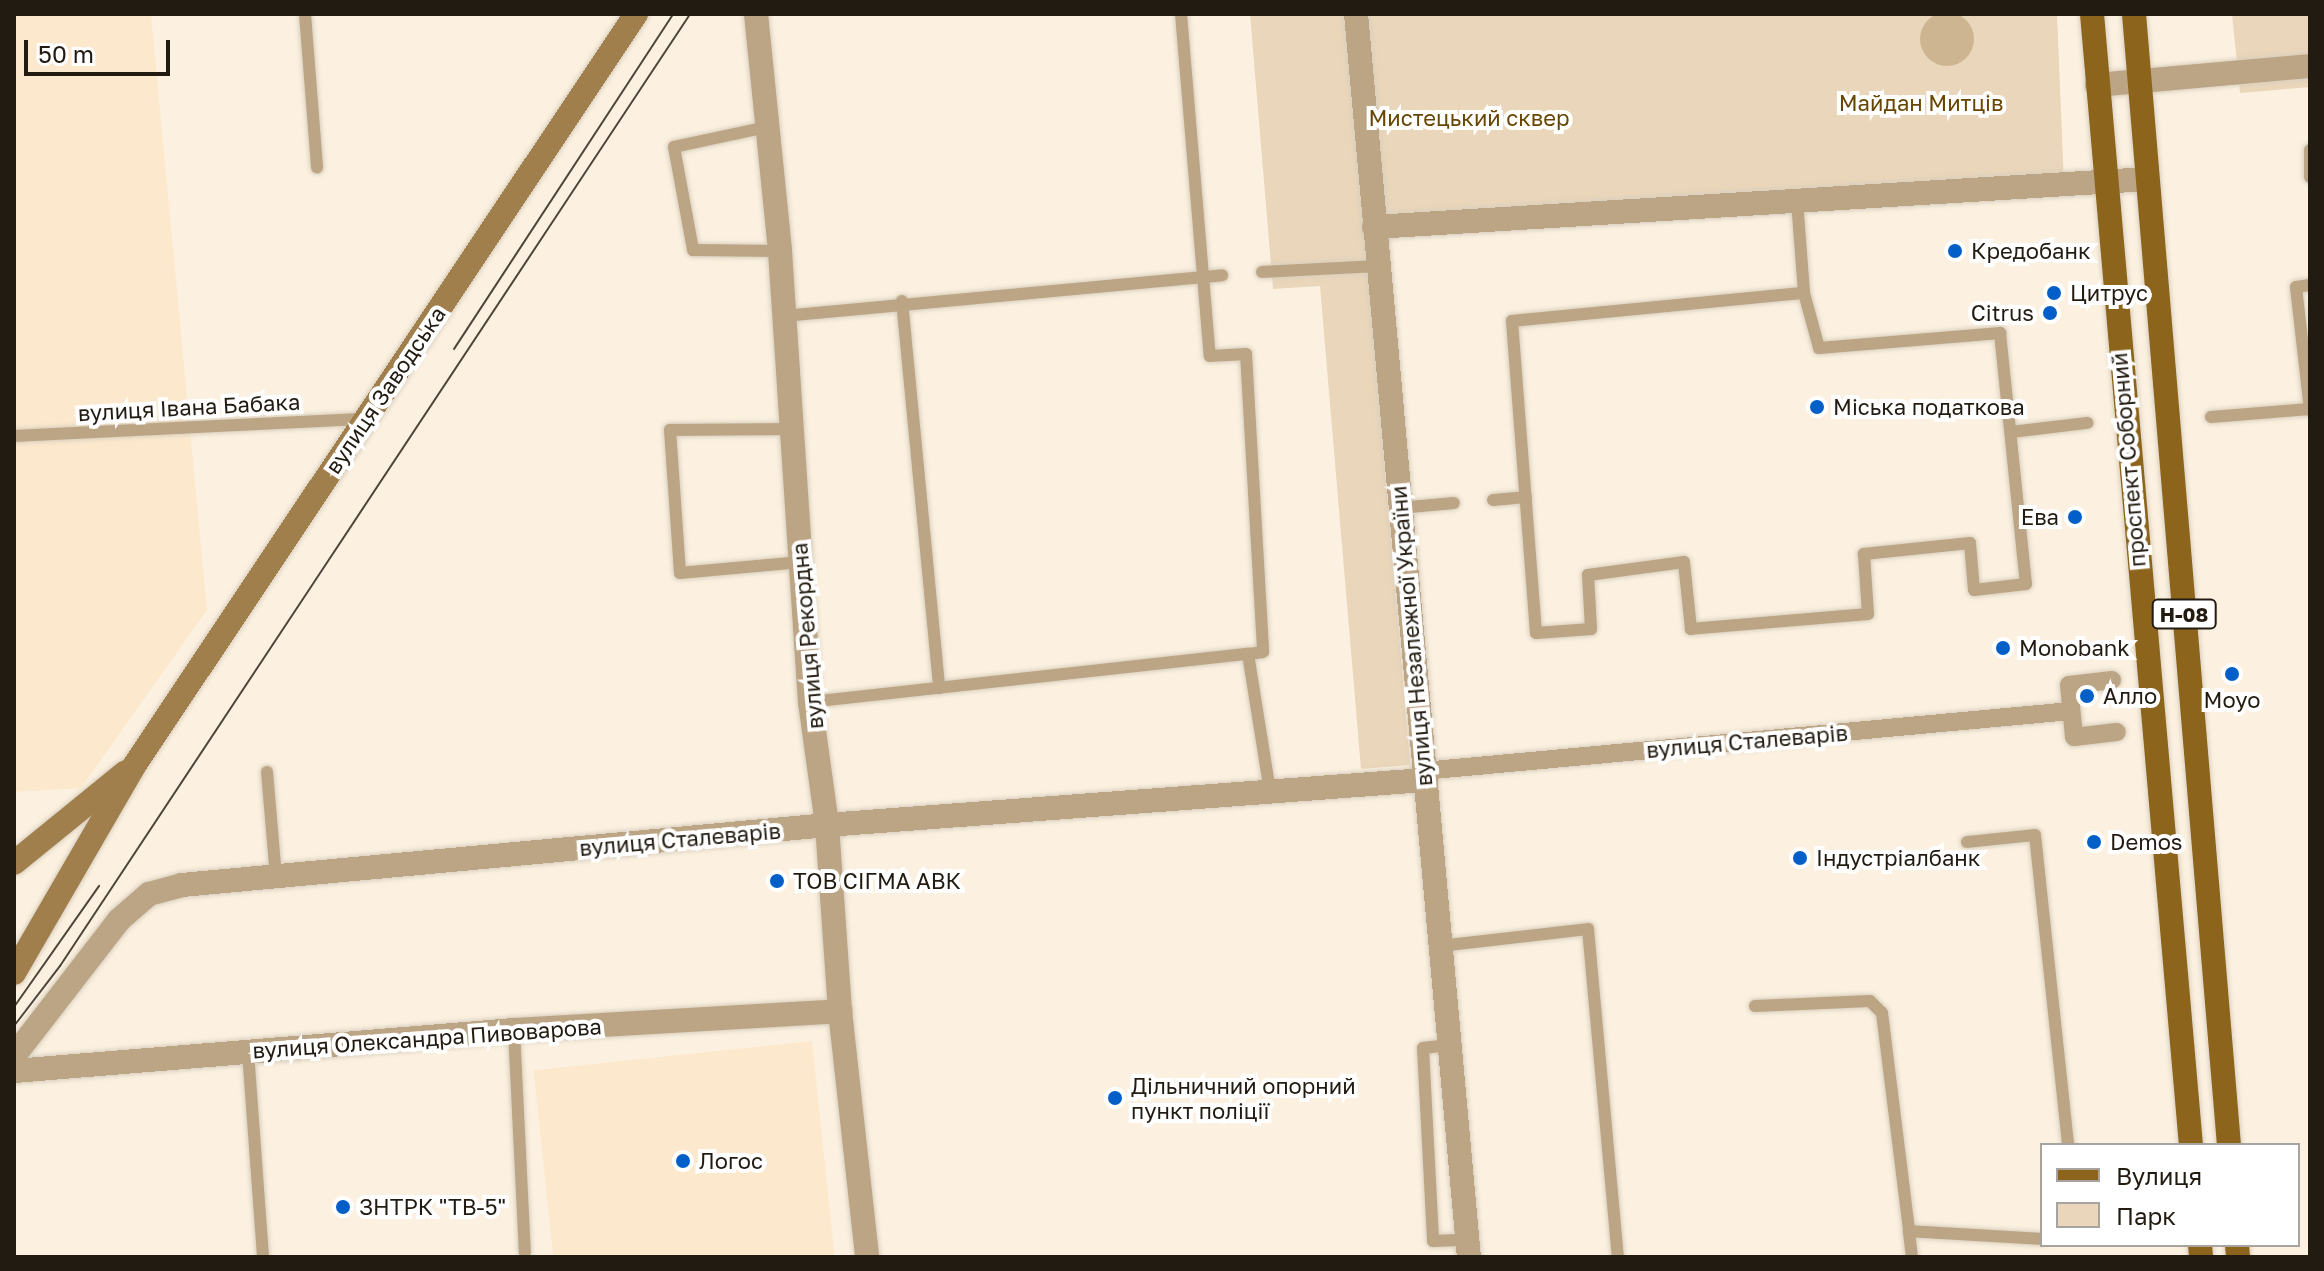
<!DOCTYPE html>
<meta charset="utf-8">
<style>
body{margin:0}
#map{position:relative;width:2324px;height:1271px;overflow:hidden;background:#fcf1e0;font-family:"Golos Text",sans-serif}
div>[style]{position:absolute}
.built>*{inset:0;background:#fce9cd;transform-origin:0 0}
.green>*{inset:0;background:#ead6ba}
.water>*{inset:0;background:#ceb591}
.round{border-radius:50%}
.roads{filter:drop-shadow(0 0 2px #d9cfbf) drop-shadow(0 0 2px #d9cfbf)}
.service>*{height:12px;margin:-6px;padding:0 6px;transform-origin:6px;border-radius:6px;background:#bca584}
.pedestrian>*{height:18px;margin:-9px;padding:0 9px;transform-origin:9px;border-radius:9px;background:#bca584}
.minor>*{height:24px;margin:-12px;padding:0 12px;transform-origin:12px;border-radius:12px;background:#bca584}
.tertiary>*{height:24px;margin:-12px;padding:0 12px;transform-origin:12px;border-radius:12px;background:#bca584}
.secondary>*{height:24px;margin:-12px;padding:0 12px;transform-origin:12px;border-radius:12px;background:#a07f4c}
.primary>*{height:24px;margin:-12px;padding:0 12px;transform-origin:12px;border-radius:12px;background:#8c641b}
.tram>*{height:2px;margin:-1px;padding:0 1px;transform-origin:1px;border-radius:1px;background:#4d453a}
.dots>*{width:22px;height:22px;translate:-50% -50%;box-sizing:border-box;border:4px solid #fff;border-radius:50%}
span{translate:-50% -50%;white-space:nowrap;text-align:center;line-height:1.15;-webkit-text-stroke:8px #fff;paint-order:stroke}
.shield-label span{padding:2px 6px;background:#fff;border:2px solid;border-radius:6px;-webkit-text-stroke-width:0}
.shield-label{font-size:20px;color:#221b11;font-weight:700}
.park-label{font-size:22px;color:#684602}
.poi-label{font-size:22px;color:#221b11}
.left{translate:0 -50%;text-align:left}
.right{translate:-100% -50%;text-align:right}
.street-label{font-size:22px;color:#221b11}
.frame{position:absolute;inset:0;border:16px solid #221b11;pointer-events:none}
.legend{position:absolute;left:2040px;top:1143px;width:260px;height:104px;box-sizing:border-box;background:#fff;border:2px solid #a7a4a0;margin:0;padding:10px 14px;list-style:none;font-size:24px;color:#221b11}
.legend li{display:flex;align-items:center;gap:16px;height:40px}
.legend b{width:40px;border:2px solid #a7a4a0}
.scale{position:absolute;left:24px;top:40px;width:146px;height:36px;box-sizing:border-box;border:4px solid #221b11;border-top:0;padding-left:10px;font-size:24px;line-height:28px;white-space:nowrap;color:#221b11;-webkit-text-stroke:6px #fff;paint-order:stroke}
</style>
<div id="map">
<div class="built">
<div style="clip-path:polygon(14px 14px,151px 14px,207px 610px,81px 788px,14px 792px)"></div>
<div style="left:812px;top:1041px;width:217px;height:280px;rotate:84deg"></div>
</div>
<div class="green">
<div style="clip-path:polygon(1250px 14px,1346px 14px,1410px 765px,1361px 769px,1320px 286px,1273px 289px)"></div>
<div style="clip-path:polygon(1355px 14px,2057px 14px,2064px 184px,1374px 227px)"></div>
<div style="clip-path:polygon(2232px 14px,2310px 14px,2310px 87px,2240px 93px)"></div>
</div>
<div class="water">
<div class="round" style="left:1920px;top:12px;width:54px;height:54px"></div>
</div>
<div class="roads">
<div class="service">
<div style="left:305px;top:14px;width:154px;rotate:85.5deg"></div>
<div style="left:1181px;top:14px;width:343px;rotate:85.2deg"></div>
<div style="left:1210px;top:356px;width:36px;rotate:-3deg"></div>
<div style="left:1246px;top:354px;width:298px;rotate:86.7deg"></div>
<div style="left:1263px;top:652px;width:15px;rotate:172deg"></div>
<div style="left:1248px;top:654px;width:140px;rotate:80.9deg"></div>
<div style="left:767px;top:127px;width:95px;rotate:167.9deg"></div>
<div style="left:674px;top:147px;width:105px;rotate:79.5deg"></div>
<div style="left:693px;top:250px;width:87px;rotate:0.7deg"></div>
<div style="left:2310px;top:150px;width:27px;rotate:90deg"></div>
<div style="left:1797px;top:201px;width:92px;rotate:85.6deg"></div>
<div style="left:1804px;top:293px;width:57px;rotate:74.7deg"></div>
<div style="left:1819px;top:348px;width:182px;rotate:-4.7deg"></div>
<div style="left:2000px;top:333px;width:252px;rotate:84.1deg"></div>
<div style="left:2026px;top:584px;width:52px;rotate:173.4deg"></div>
<div style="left:1974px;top:590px;width:47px;rotate:-94.9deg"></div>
<div style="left:1970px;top:543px;width:107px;rotate:174.1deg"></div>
<div style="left:1864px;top:554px;width:60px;rotate:86.2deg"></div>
<div style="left:1868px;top:614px;width:178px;rotate:175.2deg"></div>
<div style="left:1691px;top:629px;width:67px;rotate:-96deg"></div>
<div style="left:1684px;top:562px;width:97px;rotate:172.3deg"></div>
<div style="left:1588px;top:575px;width:54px;rotate:86.8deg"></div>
<div style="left:1591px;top:629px;width:55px;rotate:175.8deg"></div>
<div style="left:1536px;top:633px;width:313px;rotate:-94.4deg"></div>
<div style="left:1512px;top:321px;width:293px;rotate:-5.5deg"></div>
<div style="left:1262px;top:272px;width:115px;rotate:-3deg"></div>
<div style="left:2310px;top:285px;width:14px;rotate:172deg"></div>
<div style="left:2296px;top:287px;width:124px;rotate:83.5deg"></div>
<div style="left:902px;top:301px;width:389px;rotate:84.5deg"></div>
<div style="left:784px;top:316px;width:440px;rotate:-5.3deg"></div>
<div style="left:2211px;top:417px;width:99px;rotate:-4.6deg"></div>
<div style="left:789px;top:429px;width:119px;rotate:179.5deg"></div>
<div style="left:670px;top:430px;width:143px;rotate:86deg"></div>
<div style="left:680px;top:573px;width:121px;rotate:-5.2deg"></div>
<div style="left:2011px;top:432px;width:77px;rotate:-6.8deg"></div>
<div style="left:14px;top:436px;width:351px;rotate:-2.8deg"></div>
<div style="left:1493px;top:500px;width:33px;rotate:-5deg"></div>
<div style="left:1399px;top:508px;width:55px;rotate:-5.2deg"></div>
<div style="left:810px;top:702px;width:441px;rotate:-6.3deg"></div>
<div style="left:267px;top:772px;width:104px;rotate:85.1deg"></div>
<div style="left:1967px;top:842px;width:68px;rotate:-5.9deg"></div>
<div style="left:2035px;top:835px;width:312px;rotate:83.9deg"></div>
<div style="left:1439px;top:946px;width:150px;rotate:-6.5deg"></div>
<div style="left:1588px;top:929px;width:329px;rotate:84.8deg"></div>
<div style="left:1755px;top:1006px;width:115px;rotate:-2.5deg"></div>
<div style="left:1870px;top:1001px;width:17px;rotate:45deg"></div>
<div style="left:1882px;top:1013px;width:220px;rotate:82.9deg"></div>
<div style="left:514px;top:1030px;width:223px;rotate:87.2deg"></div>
<div style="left:1448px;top:1045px;width:25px;rotate:173deg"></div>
<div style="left:1423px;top:1048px;width:193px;rotate:87deg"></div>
<div style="left:1433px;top:1241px;width:34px;rotate:-2deg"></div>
<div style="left:248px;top:1052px;width:206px;rotate:85.8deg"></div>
<div style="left:1912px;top:1257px;width:26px;rotate:-97deg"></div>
<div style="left:1909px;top:1231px;width:133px;rotate:3.4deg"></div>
</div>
<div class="pedestrian">
<div style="left:2112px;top:680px;width:43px;rotate:173.4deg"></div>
<div style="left:2069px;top:685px;width:52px;rotate:84.5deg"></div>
<div style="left:2074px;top:737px;width:43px;rotate:-6.6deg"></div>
<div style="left:1423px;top:771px;width:651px;rotate:-5.29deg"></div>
</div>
<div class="minor">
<div style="left:2097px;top:85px;width:214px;rotate:-5.1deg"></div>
<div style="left:1374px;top:227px;width:774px;rotate:-3.55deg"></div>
</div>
<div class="tertiary">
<div style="left:756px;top:14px;width:238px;rotate:84.2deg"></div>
<div style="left:780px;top:251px;width:452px;rotate:86.2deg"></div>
<div style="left:810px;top:702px;width:124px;rotate:82.1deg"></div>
<div style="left:827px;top:825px;width:186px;rotate:86deg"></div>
<div style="left:840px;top:1011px;width:247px;rotate:83.7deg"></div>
<div style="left:1356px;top:14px;width:1248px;rotate:84.81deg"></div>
<div style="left:14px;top:1056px;width:172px;rotate:-52.3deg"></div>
<div style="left:119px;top:920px;width:40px;rotate:-41deg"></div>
<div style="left:149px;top:894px;width:34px;rotate:-15deg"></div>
<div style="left:182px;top:885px;width:648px;rotate:-5.31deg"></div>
<div style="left:827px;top:825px;width:599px;rotate:-4.31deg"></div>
<div style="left:14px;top:1071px;width:502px;rotate:-4.69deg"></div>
<div style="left:514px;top:1030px;width:327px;rotate:-3.3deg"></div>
</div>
<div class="secondary">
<div style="left:14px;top:863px;width:144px;rotate:-39.1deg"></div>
<div style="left:14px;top:973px;width:239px;rotate:-59.9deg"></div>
<div style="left:134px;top:766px;width:904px;rotate:-56.27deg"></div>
</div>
<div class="primary">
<div style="left:2092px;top:14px;width:1135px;rotate:85deg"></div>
<div style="left:2134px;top:14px;width:1135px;rotate:85.2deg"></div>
<div style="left:2200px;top:1245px;width:12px;rotate:85deg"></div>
<div style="left:2237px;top:1245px;width:12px;rotate:85deg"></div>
</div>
</div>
<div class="tram">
<div style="left:454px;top:349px;width:400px;rotate:-56.8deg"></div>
<div style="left:14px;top:1007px;width:148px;rotate:-54.9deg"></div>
<div style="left:14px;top:1026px;width:76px;rotate:-52.5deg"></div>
<div style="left:60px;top:966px;width:1142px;rotate:-56.5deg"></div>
</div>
<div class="dots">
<div style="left:1955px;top:251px;background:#025fc8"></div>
<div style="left:2054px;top:293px;background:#025fc8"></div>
<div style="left:2050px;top:313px;background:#025fc8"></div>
<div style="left:1817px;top:407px;background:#025fc8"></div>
<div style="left:2075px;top:517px;background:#025fc8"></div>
<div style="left:2003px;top:648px;background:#025fc8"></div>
<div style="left:2232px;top:674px;background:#025fc8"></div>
<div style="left:2087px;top:696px;background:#025fc8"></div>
<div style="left:2094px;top:842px;background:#025fc8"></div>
<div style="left:1800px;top:858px;background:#025fc8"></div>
<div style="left:777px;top:881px;background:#025fc8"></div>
<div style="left:1115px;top:1098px;background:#025fc8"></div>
<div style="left:683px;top:1161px;background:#025fc8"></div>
<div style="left:343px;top:1207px;background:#025fc8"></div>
</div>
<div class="shield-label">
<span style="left:2184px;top:614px">Н-08</span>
</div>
<div class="park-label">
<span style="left:1921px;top:103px">Майдан Митців</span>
<span style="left:1469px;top:118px">Мистецький сквер</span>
</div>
<div class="poi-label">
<span class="left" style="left:1971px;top:251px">Кредобанк</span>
<span class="left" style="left:2070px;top:293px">Цитрус</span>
<span class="right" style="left:2034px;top:313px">Citrus</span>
<span class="left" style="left:1833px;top:407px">Міська податкова</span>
<span class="right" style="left:2059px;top:517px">Ева</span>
<span class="left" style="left:2019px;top:648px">Monobank</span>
<span class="left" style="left:2103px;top:696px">Алло</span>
<span style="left:2232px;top:700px">Moyo</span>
<span class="left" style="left:2110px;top:842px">Demos</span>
<span class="left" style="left:1816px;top:858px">Індустріалбанк</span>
<span class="left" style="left:793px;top:881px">ТОВ СІГМА АВК</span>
<span class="left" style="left:1131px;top:1098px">Дільничний опорний<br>пункт поліції</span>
<span class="left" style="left:699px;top:1161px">Логос</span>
<span class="left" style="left:359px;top:1207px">ЗНТРК "ТВ-5"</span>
</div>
<div class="street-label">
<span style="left:385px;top:390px;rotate:-56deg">вулиця Заводська</span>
<span style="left:189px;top:407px;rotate:-3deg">вулиця Івана Бабака</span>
<span style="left:2128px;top:460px;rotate:-95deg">проспект Соборний</span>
<span style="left:807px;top:636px;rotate:-95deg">вулиця Рекордна</span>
<span style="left:1411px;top:636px;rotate:-95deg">вулиця Незалежної України</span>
<span style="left:1747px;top:741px;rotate:-5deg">вулиця Сталеварів</span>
<span style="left:680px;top:839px;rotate:-5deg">вулиця Сталеварів</span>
<span style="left:427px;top:1038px;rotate:-4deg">вулиця Олександра Пивоварова</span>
</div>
<div class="frame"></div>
<ul class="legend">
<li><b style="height:10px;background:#8c641b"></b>Вулиця</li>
<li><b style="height:22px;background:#ead6ba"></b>Парк</li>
</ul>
<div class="scale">50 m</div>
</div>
